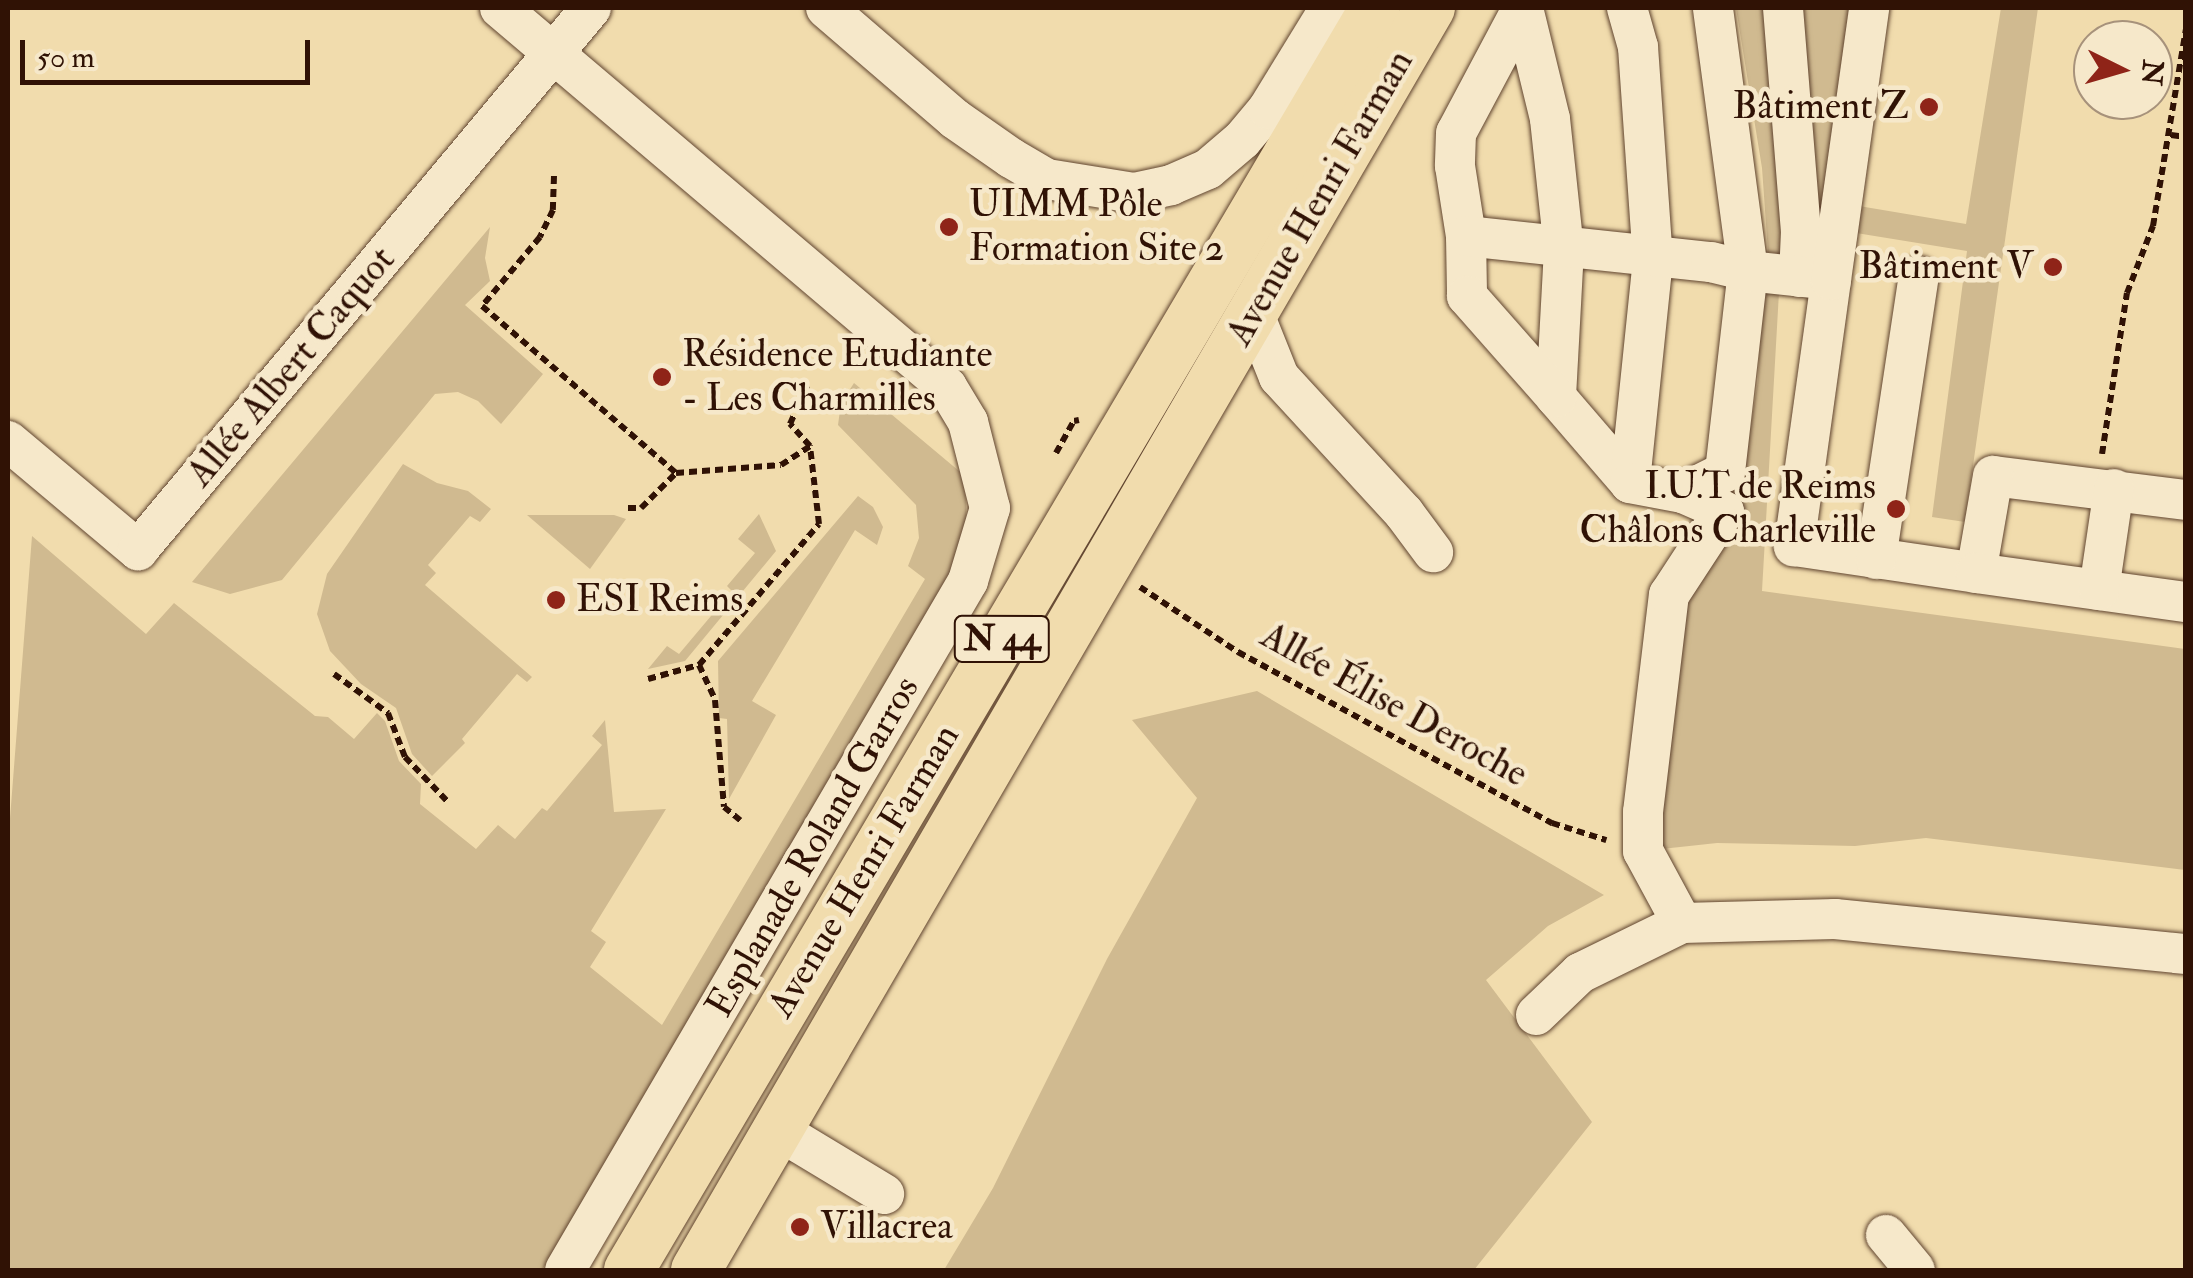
<!DOCTYPE html>
<meta charset="utf-8">
<style>
body{margin:0}
#map{position:relative;width:2193px;height:1278px;overflow:hidden;background:#f1dcad;font-family:"IM FELL Double Pica",serif}
div>[style]{position:absolute}
.green>*{inset:0;background:#d0ba90}
.path>*{height:6px;margin-top:-3px;transform-origin:0;background:repeating-linear-gradient(90deg,#301205 0 8px,transparent 0 13px)}
.roads{filter:drop-shadow(0 0 2px #60442f) drop-shadow(0 0 2px #60442f)}
.minor>*{height:40px;margin:-20px;padding:0 20px;transform-origin:20px;border-radius:20px;background:#f6e8ca}
.major>*{height:50px;margin:-25px;padding:0 25px;transform-origin:25px;border-radius:25px;background:#f1dcad}
.dots>*{width:28px;height:28px;translate:-50% -50%;box-sizing:border-box;border:5px solid #f6e8ca;border-radius:50%}
span{translate:-50% -50%;white-space:nowrap;text-align:center;line-height:1.15;-webkit-text-stroke:9px #f6e8ca;paint-order:stroke}
.shield-label span{padding:2px 8px;background:#f6e8ca;border:2px solid;border-radius:8px;-webkit-text-stroke-width:0}
.shield-label{font-size:35px;color:#301205;font-weight:700}
.poi-label{font-size:38px;color:#301205}
.right{translate:-100% -50%;text-align:right}
.left{translate:0 -50%;text-align:left}
.street-label{font-size:38px;color:#301205}
.frame{position:absolute;inset:0;border:10px solid #301205;pointer-events:none}
.north{position:absolute;left:2073px;top:20px;width:100px;height:100px;box-sizing:border-box;background:#f6e8ca;border:2px solid #a7927b;border-radius:50%;rotate:95deg;font-size:28px;font-weight:700;line-height:40px;text-align:center;color:#301205}
.north::after{content:'';display:block;margin:auto;width:35px;height:45px;background:#8f2418;clip-path:polygon(50% 0,100% 100%,50% 72%,0 100%)}
.scale{position:absolute;left:20px;top:40px;width:290px;height:45px;box-sizing:border-box;border:5px solid #301205;border-top:0;padding-left:12px;font-size:30px;line-height:35px;white-space:nowrap;color:#301205;-webkit-text-stroke:8px #f6e8ca;paint-order:stroke}
</style>
<div id="map">
<div class="green">
<div style="clip-path:polygon(1736px 8px,1888px 8px,1859px 206px,1966px 224px,2001px 8px,2038px 8px,1965px 522px,1932px 517px,1967px 251px,1850px 232px,1781px 254px,1768px 252px,1762px 168px)"></div>
<div style="clip-path:polygon(490px 227px,485px 258px,490px 281px,465px 305px,543px 374px,501px 424px,478px 401px,458px 392px,435px 394px,282px 580px,230px 594px,192px 582px)"></div>
<div style="clip-path:polygon(1762px 291px,1779px 292px,1762px 591px,2185px 649px,2185px 870px,1926px 838px,1855px 846px,1717px 843px,1643px 851px,1669px 595px,1724px 511px,1744px 469px,1758px 380px)"></div>
<div style="clip-path:polygon(854px 383px,965px 476px,967px 537px,938px 597px,542px 1270px,8px 1270px,8px 844px,32px 536px,146px 634px,174px 603px,315px 716px,328px 717px,354px 739px,377px 713px,385px 721px,399px 761px,421px 784px,420px 804px,476px 849px,498px 825px,515px 839px,542px 808px,547px 811px,602px 745px,592px 736px,605px 720px,614px 812px,666px 809px,591px 931px,606px 942px,590px 967px,662px 1025px,925px 579px,908px 566px,919px 538px,916px 505px,838px 425px,841px 403px)"></div>
<div style="clip-path:polygon(403px 464px,437px 483px,468px 491px,491px 509px,480px 522px,470px 516px,428px 565px,436px 573px,425px 585px,532px 677px,527px 682px,517px 674px,462px 739px,465px 743px,432px 776px,412px 754px,396px 708px,361px 684px,330px 651px,317px 614px,327px 574px)"></div>
<div style="clip-path:polygon(858px 496px,873px 507px,883px 527px,877px 545px,855px 530px,752px 701px,776px 715px,729px 799px,727px 719px,719px 718px,718px 661px)"></div>
<div style="clip-path:polygon(759px 514px,776px 551px,685px 661px,648px 669px,667px 646px,679px 654px,732px 591px,727px 586px,755px 553px,738px 539px)"></div>
<div style="clip-path:polygon(527px 515px,614px 515px,626px 519px,590px 569px)"></div>
<div style="clip-path:polygon(1257px 691px,1604px 895px,1548px 926px,1486px 980px,1592px 1122px,1474px 1270px,944px 1270px,993px 1188px,1107px 959px,1197px 798px,1132px 720px)"></div>
</div>
<div class="path">
<div style="left:2171px;top:135px;width:15px;rotate:8deg"></div>
<div style="left:554px;top:176px;width:34px;rotate:92deg"></div>
<div style="left:553px;top:210px;width:30px;rotate:116deg"></div>
<div style="left:540px;top:237px;width:90px;rotate:130deg"></div>
<div style="left:482px;top:306px;width:256px;rotate:40.7deg"></div>
<div style="left:676px;top:473px;width:105px;rotate:-4.4deg"></div>
<div style="left:781px;top:465px;width:35px;rotate:-33deg"></div>
<div style="left:1056px;top:453px;width:37px;rotate:-61deg"></div>
<div style="left:1074px;top:421px;width:5px;rotate:-11deg"></div>
<div style="left:2102px;top:454px;width:163px;rotate:-81.2deg"></div>
<div style="left:2127px;top:293px;width:72px;rotate:-68.8deg"></div>
<div style="left:2153px;top:226px;width:200px;rotate:-80.5deg"></div>
<div style="left:628px;top:508px;width:13px"></div>
<div style="left:641px;top:508px;width:49px;rotate:-45deg"></div>
<div style="left:1140px;top:587px;width:118px;rotate:33.6deg"></div>
<div style="left:1238px;top:652px;width:358px;rotate:28.6deg"></div>
<div style="left:1552px;top:823px;width:57px;rotate:17.5deg"></div>
<div style="left:699px;top:665px;width:38px;rotate:65deg"></div>
<div style="left:715px;top:700px;width:107px;rotate:85.2deg"></div>
<div style="left:724px;top:807px;width:21px;rotate:39deg"></div>
<div style="left:334px;top:674px;width:67px;rotate:35.8deg"></div>
<div style="left:388px;top:713px;width:47px;rotate:68.9deg"></div>
<div style="left:405px;top:757px;width:61px;rotate:46.3deg"></div>
<div style="left:648px;top:679px;width:53px;rotate:-15.4deg"></div>
<div style="left:699px;top:665px;width:185px;rotate:-49.6deg"></div>
<div style="left:819px;top:524px;width:79px;rotate:-96.6deg"></div>
<div style="left:810px;top:446px;width:30px;rotate:-132deg"></div>
<div style="left:790px;top:424px;width:42px;rotate:-65.9deg"></div>
</div>
<div class="roads">
<div class="minor">
<div style="left:500px;top:8px;width:586px;rotate:40.29deg"></div>
<div style="left:947px;top:387px;width:41px;rotate:59deg"></div>
<div style="left:968px;top:422px;width:89px;rotate:75.7deg"></div>
<div style="left:990px;top:508px;width:76px;rotate:106.8deg"></div>
<div style="left:968px;top:581px;width:798px;rotate:120.32deg"></div>
<div style="left:826px;top:8px;width:170px;rotate:40.7deg"></div>
<div style="left:955px;top:119px;width:68px;rotate:34.9deg"></div>
<div style="left:1011px;top:158px;width:42px;rotate:30.3deg"></div>
<div style="left:1047px;top:179px;width:88px;rotate:9.1deg"></div>
<div style="left:1134px;top:193px;width:38px;rotate:-12deg"></div>
<div style="left:1171px;top:185px;width:40px;rotate:-23.4deg"></div>
<div style="left:1208px;top:169px;width:45px;rotate:-40.5deg"></div>
<div style="left:1242px;top:140px;width:40px;rotate:-50deg"></div>
<div style="left:1268px;top:109px;width:119px;rotate:-58.5deg"></div>
<div style="left:1523px;top:8px;width:114px;rotate:76.3deg"></div>
<div style="left:1550px;top:119px;width:131px;rotate:83.9deg"></div>
<div style="left:1564px;top:249px;width:148px;rotate:93.1deg"></div>
<div style="left:1556px;top:397px;width:113px;rotate:49.3deg"></div>
<div style="left:1627px;top:8px;width:41px;rotate:74.2deg"></div>
<div style="left:1638px;top:47px;width:213px;rotate:86deg"></div>
<div style="left:1653px;top:259px;width:225px;rotate:95.9deg"></div>
<div style="left:1630px;top:483px;width:54px;rotate:10.7deg"></div>
<div style="left:1683px;top:493px;width:47px;rotate:-26.6deg"></div>
<div style="left:1725px;top:472px;width:202px;rotate:-83.5deg"></div>
<div style="left:1748px;top:271px;width:265px;rotate:-97.6deg"></div>
<div style="left:1783px;top:8px;width:224px;rotate:85.4deg"></div>
<div style="left:1801px;top:231px;width:46px;rotate:92.5deg"></div>
<div style="left:1521px;top:11px;width:138px;rotate:118deg"></div>
<div style="left:1456px;top:133px;width:33px;rotate:92deg"></div>
<div style="left:1455px;top:166px;width:71px;rotate:81.1deg"></div>
<div style="left:1466px;top:236px;width:60px;rotate:89deg"></div>
<div style="left:1467px;top:296px;width:135px;rotate:48.6deg"></div>
<div style="left:1466px;top:236px;width:246px;rotate:6.1deg"></div>
<div style="left:1711px;top:262px;width:38px;rotate:14deg"></div>
<div style="left:1748px;top:271px;width:83px;rotate:6.2deg"></div>
<div style="left:1831px;top:280px;width:269px;rotate:97.9deg"></div>
<div style="left:1794px;top:546px;width:184px;rotate:8.4deg"></div>
<div style="left:1831px;top:280px;width:275px;rotate:-82deg"></div>
<div style="left:1253px;top:312px;width:70px;rotate:68.2deg"></div>
<div style="left:1279px;top:377px;width:185px;rotate:47.4deg"></div>
<div style="left:1404px;top:513px;width:49px;rotate:53.4deg"></div>
<div style="left:8px;top:441px;width:170px;rotate:40deg"></div>
<div style="left:138px;top:550px;width:706px;rotate:-50.11deg"></div>
<div style="left:2186px;top:500px;width:194px;rotate:-172.9deg"></div>
<div style="left:1993px;top:476px;width:98px;rotate:99.9deg"></div>
<div style="left:1976px;top:573px;width:212px;rotate:7.9deg"></div>
<div style="left:1876px;top:559px;width:286px;rotate:-81.4deg"></div>
<div style="left:2099px;top:590px;width:102px;rotate:-81.6deg"></div>
<div style="left:1682px;top:923px;width:82px;rotate:-118.4deg"></div>
<div style="left:1643px;top:851px;width:39px;rotate:-90deg"></div>
<div style="left:1643px;top:812px;width:219px;rotate:-83.2deg"></div>
<div style="left:1669px;top:595px;width:100px;rotate:-56.8deg"></div>
<div style="left:1724px;top:511px;width:45px;rotate:-156.3deg"></div>
<div style="left:1536px;top:1015px;width:61px;rotate:-43.7deg"></div>
<div style="left:1580px;top:973px;width:114px;rotate:-26.1deg"></div>
<div style="left:1682px;top:923px;width:153px;rotate:-1.5deg"></div>
<div style="left:1835px;top:919px;width:353px;rotate:5.7deg"></div>
<div style="left:778px;top:1130px;width:124px;rotate:31.1deg"></div>
<div style="left:1886px;top:1235px;width:45px;rotate:50.4deg"></div>
</div>
<div class="major">
<div style="left:629px;top:1270px;width:1466px;rotate:-59.41deg"></div>
<div style="left:696px;top:1270px;width:1460px;rotate:-59.82deg"></div>
</div>
</div>
<div class="dots">
<div style="left:1929px;top:107px;background:#8f2418"></div>
<div style="left:949px;top:227px;background:#8f2418"></div>
<div style="left:2053px;top:267px;background:#8f2418"></div>
<div style="left:662px;top:377px;background:#8f2418"></div>
<div style="left:1896px;top:509px;background:#8f2418"></div>
<div style="left:556px;top:600px;background:#8f2418"></div>
<div style="left:800px;top:1227px;background:#8f2418"></div>
</div>
<div class="shield-label">
<span style="left:1002px;top:639px">N 44</span>
</div>
<div class="poi-label">
<span class="right" style="left:1909px;top:107px">Bâtiment Z</span>
<span class="left" style="left:969px;top:227px">UIMM Pôle<br>Formation Site 2</span>
<span class="right" style="left:2033px;top:267px">Bâtiment V</span>
<span class="left" style="left:682px;top:377px">Résidence Etudiante<br>- Les Charmilles</span>
<span class="right" style="left:1876px;top:509px">I.U.T de Reims<br>Châlons Charleville</span>
<span class="left" style="left:576px;top:600px">ESI Reims</span>
<span class="left" style="left:820px;top:1227px">Villacrea</span>
</div>
<div class="street-label">
<span style="left:1320px;top:198px;rotate:-60deg">Avenue Henri Farman</span>
<span style="left:291px;top:367px;rotate:-50deg">Allée Albert Caquot</span>
<span style="left:1394px;top:705px;rotate:29deg">Allée Élise Deroche</span>
<span style="left:813px;top:847px;rotate:-60deg">Esplanade Roland Garros</span>
<span style="left:864px;top:871px;rotate:-59deg">Avenue Henri Farman</span>
</div>
<div class="frame"></div>
<div class="north">N</div>
<div class="scale">50 m</div>
</div>
